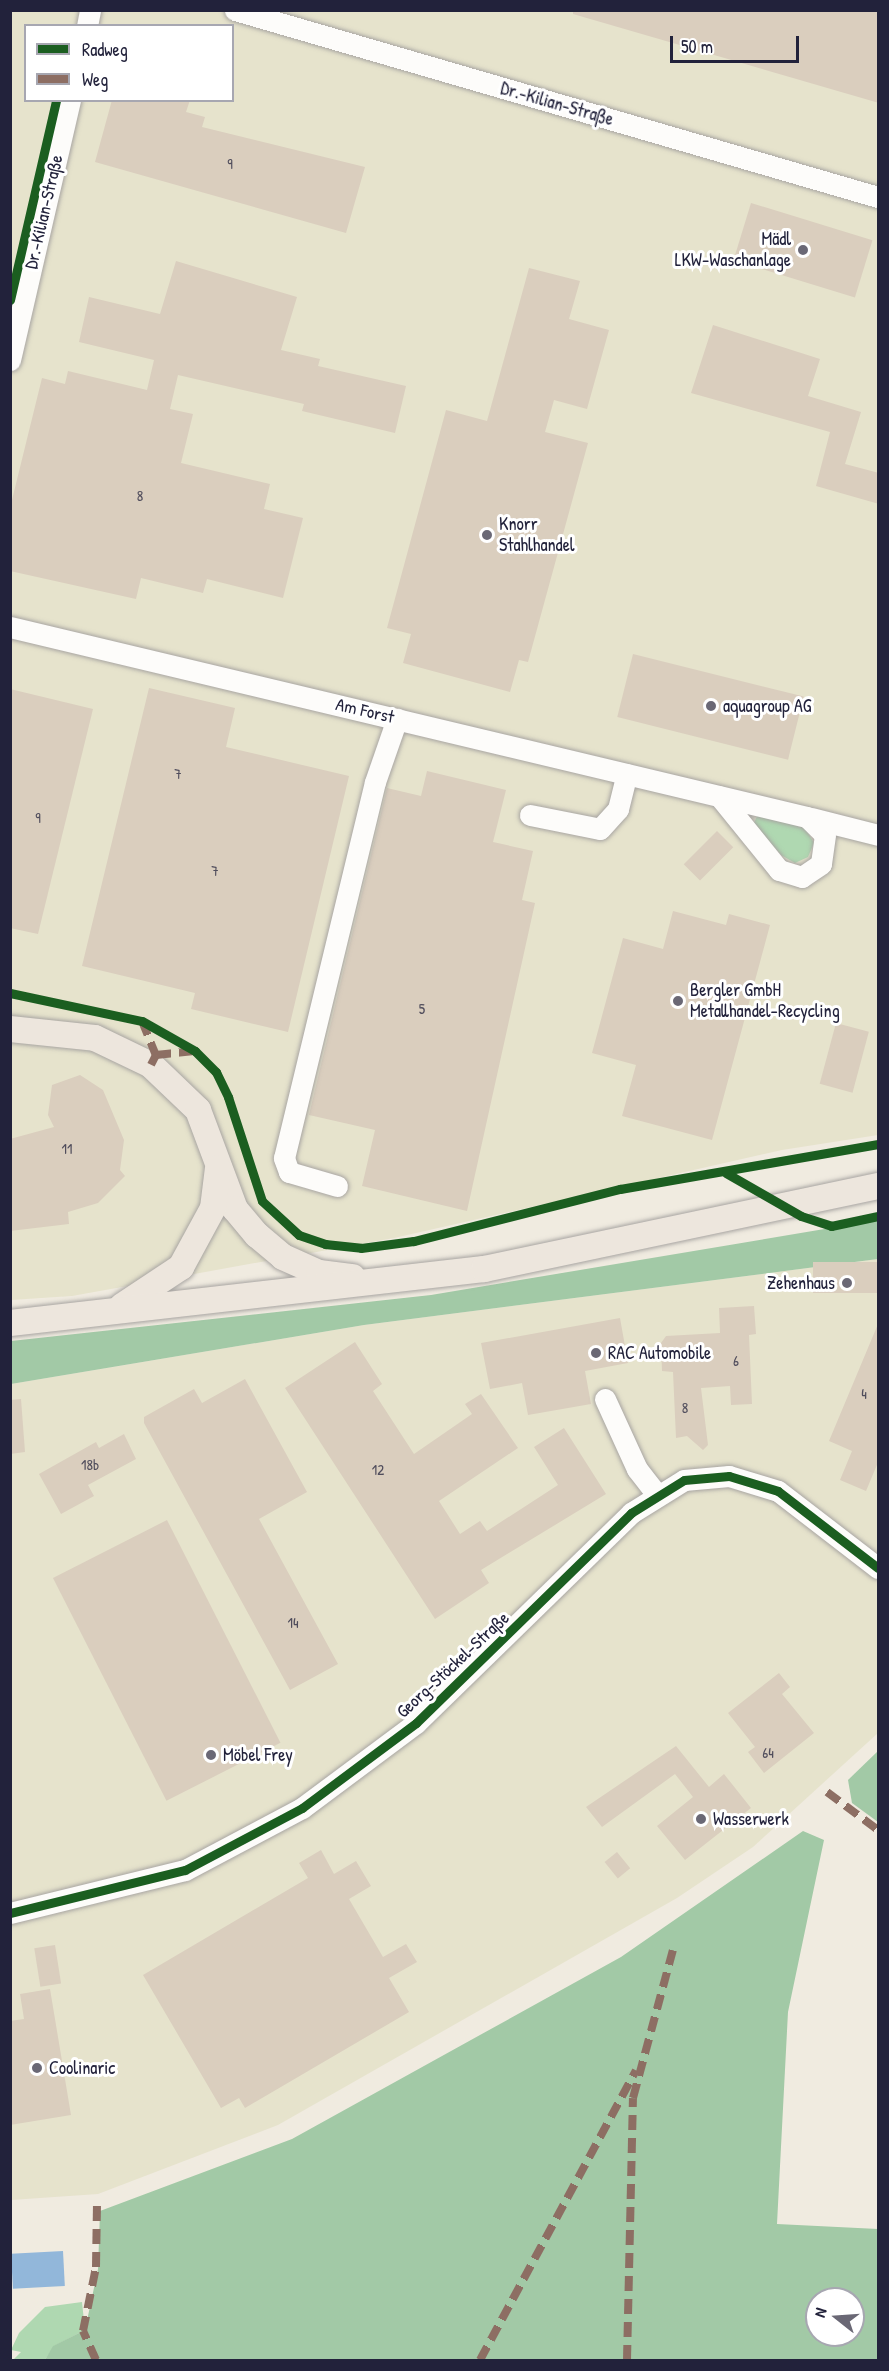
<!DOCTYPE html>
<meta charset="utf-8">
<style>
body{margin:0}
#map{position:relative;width:889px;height:2371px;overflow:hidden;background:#f0ebe0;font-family:"Patrick Hand",sans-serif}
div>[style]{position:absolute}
.built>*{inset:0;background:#e6e3cc}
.green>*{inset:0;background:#afd8b1}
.forest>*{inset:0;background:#a2c9a6}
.water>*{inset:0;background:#92b7da;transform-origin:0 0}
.building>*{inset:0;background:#dacebe;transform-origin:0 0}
.roads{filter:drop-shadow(0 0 2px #a8a5a2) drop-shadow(0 0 2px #a8a5a2)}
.minor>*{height:21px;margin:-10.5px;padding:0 10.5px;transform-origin:10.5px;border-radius:10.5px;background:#fdfcfa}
.major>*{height:26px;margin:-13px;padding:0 13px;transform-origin:13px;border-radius:13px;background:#ede6dd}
.quiet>*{height:8px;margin-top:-4px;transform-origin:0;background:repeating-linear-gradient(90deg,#8d6e63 0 15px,transparent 0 23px)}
.cycleway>*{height:9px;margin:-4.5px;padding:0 4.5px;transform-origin:4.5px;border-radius:4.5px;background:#1b5e20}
.dots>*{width:16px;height:16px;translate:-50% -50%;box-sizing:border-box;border:3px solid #fff;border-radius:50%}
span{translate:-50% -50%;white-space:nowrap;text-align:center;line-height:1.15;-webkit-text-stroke:6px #fff;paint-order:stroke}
.number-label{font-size:15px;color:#504d5c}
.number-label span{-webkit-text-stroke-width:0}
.street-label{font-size:18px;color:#22223b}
.poi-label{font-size:18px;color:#22223b}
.right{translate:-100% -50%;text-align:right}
.left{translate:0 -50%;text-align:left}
.frame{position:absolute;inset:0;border:12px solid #22223b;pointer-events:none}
.legend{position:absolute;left:24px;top:24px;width:210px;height:78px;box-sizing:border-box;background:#fff;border:2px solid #a7a7b1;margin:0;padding:8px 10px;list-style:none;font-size:18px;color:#22223b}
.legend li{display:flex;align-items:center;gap:12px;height:30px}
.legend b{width:30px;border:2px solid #a7a7b1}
.north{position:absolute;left:805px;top:2287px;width:60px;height:60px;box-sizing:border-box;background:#fff;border:2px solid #a7a7b1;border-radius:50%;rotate:287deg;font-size:16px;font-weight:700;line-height:24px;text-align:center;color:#22223b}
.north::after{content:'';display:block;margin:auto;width:21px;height:27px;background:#6a6875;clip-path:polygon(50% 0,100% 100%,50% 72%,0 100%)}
.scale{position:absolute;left:670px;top:36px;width:129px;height:27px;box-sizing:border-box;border:3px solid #22223b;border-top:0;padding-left:8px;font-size:18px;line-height:21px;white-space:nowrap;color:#22223b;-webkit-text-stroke:4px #fff;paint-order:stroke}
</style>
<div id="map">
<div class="built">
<div style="clip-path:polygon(evenodd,11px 11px,878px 11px,878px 1135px,782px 1150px,394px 1238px,72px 1296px,11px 1300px,11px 11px,26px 26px,232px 26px,232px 100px,26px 100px,26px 26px)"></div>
<div style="clip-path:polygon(878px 1259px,878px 1733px,753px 1847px,677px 1898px,278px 2125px,98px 2194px,11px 2200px,11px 1384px,364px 1325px)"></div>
</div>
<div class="green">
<div style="clip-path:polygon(758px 814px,805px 828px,814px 843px,808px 857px,795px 863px,781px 855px,754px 823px)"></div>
<div style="clip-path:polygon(82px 2302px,85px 2330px,54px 2346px,45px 2360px,13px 2360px,21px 2352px,11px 2350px,19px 2333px,45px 2307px)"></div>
</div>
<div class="forest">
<div style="clip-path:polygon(878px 1220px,878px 1259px,364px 1325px,11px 1384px,11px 1341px,431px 1295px)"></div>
<div style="clip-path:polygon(878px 1751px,878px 1822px,852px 1803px,848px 1780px)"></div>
<div style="clip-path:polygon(evenodd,803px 1831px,824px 1840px,788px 2012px,777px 2224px,878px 2229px,878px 2360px,45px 2360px,53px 2346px,85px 2330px,98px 2269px,100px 2211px,292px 2139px,621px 1957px,803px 1831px,817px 2299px,853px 2299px,853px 2335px,817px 2335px,817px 2299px)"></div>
</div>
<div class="water">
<div style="left:63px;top:2251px;width:35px;height:52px;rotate:87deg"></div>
</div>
<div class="building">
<div style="clip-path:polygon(573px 10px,879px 10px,879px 103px,573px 14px)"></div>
<div style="clip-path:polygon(112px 100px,190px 100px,186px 112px,205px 117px,202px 127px,365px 167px,346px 233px,95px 162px)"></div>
<div style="left:751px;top:203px;width:127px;height:60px;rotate:17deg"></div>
<div style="clip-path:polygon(176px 261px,297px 297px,281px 350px,320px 359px,318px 366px,406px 386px,395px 433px,302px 411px,304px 404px,178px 375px,170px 409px,193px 414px,181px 463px,270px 484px,264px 509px,303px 518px,283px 598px,207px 579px,203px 593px,141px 578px,136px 599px,10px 571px,10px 508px,42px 378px,65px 384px,68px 371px,147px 390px,154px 360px,79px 342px,89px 297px,160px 314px)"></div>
<div style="clip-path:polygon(529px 268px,580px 281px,569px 319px,609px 330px,587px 409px,554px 400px,545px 432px,588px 443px,528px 662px,519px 660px,510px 692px,403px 663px,411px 634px,387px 628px,446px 410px,487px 421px)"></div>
<div style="clip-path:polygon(713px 325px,820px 359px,808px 396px,861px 412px,845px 464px,879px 473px,879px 504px,816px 486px,830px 432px,691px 393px)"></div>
<div style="left:633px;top:654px;width:176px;height:65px;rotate:14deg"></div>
<div style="clip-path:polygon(149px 688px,235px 708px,226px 747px,349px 776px,288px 1032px,191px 1009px,195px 993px,82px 966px)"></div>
<div style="clip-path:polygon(10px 689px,93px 709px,38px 934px,10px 928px)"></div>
<div style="clip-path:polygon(427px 771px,506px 790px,493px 842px,533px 851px,522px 900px,535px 903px,467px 1211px,362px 1186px,375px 1130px,309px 1115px,387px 788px,421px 796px)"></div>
<div style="left:717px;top:831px;width:23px;height:47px;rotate:45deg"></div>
<div style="clip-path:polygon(673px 911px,726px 925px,729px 914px,770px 925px,712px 1140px,622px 1116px,636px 1065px,592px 1053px,623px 938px,663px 949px)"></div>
<div style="left:836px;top:1023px;width:34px;height:63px;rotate:15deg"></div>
<div style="clip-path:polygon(80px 1075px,103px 1090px,124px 1140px,120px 1170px,125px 1176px,98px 1203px,68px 1212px,69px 1224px,10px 1231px,10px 1139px,54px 1127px,48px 1115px,52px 1085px)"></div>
<div style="left:879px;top:1262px;width:31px;height:66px;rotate:90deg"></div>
<div style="clip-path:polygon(754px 1306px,756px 1334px,749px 1335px,752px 1404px,731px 1405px,730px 1386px,701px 1388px,708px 1445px,703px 1450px,687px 1436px,676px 1438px,673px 1372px,662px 1371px,661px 1343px,666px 1336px,720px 1333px,719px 1308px)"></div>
<div style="clip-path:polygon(620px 1318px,628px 1363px,585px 1371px,591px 1404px,528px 1415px,522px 1383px,490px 1389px,481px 1343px)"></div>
<div style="clip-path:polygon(878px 1324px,879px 1460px,866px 1491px,840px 1480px,852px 1451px,829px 1441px)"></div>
<div style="clip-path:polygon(355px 1342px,382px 1384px,373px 1391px,414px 1454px,472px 1414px,465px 1404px,481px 1394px,518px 1448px,439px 1501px,460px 1534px,480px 1521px,487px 1531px,558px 1485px,534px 1447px,564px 1428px,606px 1494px,481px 1570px,489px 1583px,435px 1619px,285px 1388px)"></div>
<div style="clip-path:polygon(245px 1379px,307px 1492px,259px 1519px,338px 1664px,290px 1690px,144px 1423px,144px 1417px,194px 1389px,202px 1403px)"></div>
<div style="clip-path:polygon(21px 1399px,25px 1452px,10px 1454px,10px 1400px)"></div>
<div style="clip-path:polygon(124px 1434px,136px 1459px,88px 1485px,94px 1496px,61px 1514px,39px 1474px,96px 1442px,99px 1448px)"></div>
<div style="left:167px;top:1520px;width:250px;height:128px;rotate:63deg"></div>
<div style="clip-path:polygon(779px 1673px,790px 1687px,782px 1694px,814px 1733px,764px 1773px,748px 1752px,755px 1747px,728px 1713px)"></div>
<div style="clip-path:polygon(676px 1746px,709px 1787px,724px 1774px,751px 1808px,685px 1860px,657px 1826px,693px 1797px,675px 1774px,602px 1827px,586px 1807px)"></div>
<div style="clip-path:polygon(321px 1850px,334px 1874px,356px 1861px,371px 1886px,349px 1899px,383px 1957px,406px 1944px,417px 1962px,389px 1978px,409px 2012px,245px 2108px,239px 2098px,221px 2108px,143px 1975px,308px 1878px,299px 1863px)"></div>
<div style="left:617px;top:1852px;width:21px;height:16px;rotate:51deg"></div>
<div style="left:55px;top:1945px;width:39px;height:21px;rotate:81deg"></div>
<div style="clip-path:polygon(50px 1989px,71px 2115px,10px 2125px,10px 2021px,24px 2019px,20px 1994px)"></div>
</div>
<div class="roads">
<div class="minor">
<div style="left:235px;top:10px;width:670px;rotate:16.22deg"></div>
<div style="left:87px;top:26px;width:16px;rotate:-79deg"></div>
<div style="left:10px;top:360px;width:267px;rotate:-77deg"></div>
<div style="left:10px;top:627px;width:819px;rotate:13.41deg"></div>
<div style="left:807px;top:817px;width:25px;rotate:45deg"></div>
<div style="left:825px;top:835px;width:29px;rotate:98deg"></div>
<div style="left:821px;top:864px;width:23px;rotate:146deg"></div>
<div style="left:802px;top:877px;width:24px;rotate:-163deg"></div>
<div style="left:779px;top:870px;width:95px;rotate:-129deg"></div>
<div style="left:530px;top:815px;width:71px;rotate:11.3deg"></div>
<div style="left:600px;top:829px;width:27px;rotate:-48deg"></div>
<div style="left:618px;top:809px;width:36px;rotate:-76deg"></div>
<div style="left:811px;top:818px;width:69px;rotate:14.2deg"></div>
<div style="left:337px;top:1186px;width:50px;rotate:-163.7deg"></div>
<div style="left:289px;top:1172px;width:15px;rotate:-110deg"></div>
<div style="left:284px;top:1158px;width:387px;rotate:-76.4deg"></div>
<div style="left:375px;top:782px;width:67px;rotate:-70.8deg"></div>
<div style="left:605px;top:1399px;width:77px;rotate:65.4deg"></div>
<div style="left:637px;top:1469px;width:31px;rotate:52deg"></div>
<div style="left:10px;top:1913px;width:180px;rotate:-13.8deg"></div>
<div style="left:185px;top:1870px;width:132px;rotate:-27.9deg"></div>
<div style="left:302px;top:1808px;width:142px;rotate:-36.7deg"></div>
<div style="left:416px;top:1723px;width:301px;rotate:-44.3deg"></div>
<div style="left:631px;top:1513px;width:62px;rotate:-31.9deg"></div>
<div style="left:684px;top:1480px;width:45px;rotate:-5.1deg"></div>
<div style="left:729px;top:1476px;width:51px;rotate:17deg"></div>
<div style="left:778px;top:1491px;width:126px;rotate:37.6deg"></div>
</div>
<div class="major">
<div style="left:10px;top:1029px;width:85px;rotate:6deg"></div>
<div style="left:95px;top:1038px;width:62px;rotate:25.7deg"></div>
<div style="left:151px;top:1065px;width:65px;rotate:43.8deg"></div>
<div style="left:198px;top:1110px;width:106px;rotate:69.5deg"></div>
<div style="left:235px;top:1209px;width:34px;rotate:50deg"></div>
<div style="left:257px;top:1235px;width:34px;rotate:40deg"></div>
<div style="left:283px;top:1257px;width:39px;rotate:24deg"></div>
<div style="left:319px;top:1273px;width:34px;rotate:7deg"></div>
<div style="left:122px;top:1306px;width:71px;rotate:-33.5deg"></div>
<div style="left:181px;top:1267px;width:67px;rotate:-61.5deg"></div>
<div style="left:213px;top:1208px;width:40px;rotate:-82.9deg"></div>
<div style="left:10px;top:1323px;width:477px;rotate:-6.5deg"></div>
<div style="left:484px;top:1269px;width:403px;rotate:-11.9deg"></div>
</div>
</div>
<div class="quiet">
<div style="left:142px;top:1021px;width:37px;rotate:68deg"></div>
<div style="left:156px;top:1055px;width:11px;rotate:117deg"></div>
<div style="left:156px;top:1055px;width:36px;rotate:-6deg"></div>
<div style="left:827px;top:1792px;width:64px;rotate:36.7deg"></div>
<div style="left:96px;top:2360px;width:32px;rotate:-114deg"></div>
<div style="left:83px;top:2331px;width:65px;rotate:-78.5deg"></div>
<div style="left:96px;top:2267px;width:65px;rotate:-89.1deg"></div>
<div style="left:480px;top:2360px;width:329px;rotate:-61.7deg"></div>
<div style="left:627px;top:2360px;width:262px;rotate:-88.7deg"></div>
<div style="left:633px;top:2098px;width:153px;rotate:-74.9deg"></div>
</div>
<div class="cycleway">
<div style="left:10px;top:300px;width:205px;rotate:-77deg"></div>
<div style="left:10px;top:993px;width:135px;rotate:12deg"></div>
<div style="left:142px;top:1021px;width:61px;rotate:29.5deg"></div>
<div style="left:195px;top:1051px;width:30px;rotate:45deg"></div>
<div style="left:216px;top:1072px;width:28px;rotate:64deg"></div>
<div style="left:228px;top:1097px;width:109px;rotate:71.9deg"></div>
<div style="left:262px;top:1201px;width:50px;rotate:42.6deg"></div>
<div style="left:299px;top:1235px;width:28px;rotate:19deg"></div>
<div style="left:325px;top:1244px;width:36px;rotate:6deg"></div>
<div style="left:361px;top:1248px;width:53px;rotate:-7.5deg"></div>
<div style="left:414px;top:1241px;width:212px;rotate:-14.2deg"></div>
<div style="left:620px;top:1189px;width:262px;rotate:-9.9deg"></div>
<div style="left:726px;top:1173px;width:86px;rotate:29.8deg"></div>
<div style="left:801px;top:1216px;width:32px;rotate:18deg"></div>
<div style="left:831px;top:1226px;width:48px;rotate:-12deg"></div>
<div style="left:10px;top:1913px;width:180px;rotate:-13.8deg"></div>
<div style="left:185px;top:1870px;width:132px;rotate:-27.9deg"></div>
<div style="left:302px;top:1808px;width:142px;rotate:-36.7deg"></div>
<div style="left:416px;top:1723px;width:301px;rotate:-44.3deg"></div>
<div style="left:631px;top:1513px;width:62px;rotate:-31.9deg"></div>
<div style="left:684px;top:1480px;width:45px;rotate:-5.1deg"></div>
<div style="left:729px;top:1476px;width:51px;rotate:17deg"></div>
<div style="left:778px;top:1491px;width:126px;rotate:37.6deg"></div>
</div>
<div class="dots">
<div style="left:803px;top:250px;background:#6a6875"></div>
<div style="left:487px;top:535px;background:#6a6875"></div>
<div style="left:711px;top:706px;background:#6a6875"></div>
<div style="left:678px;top:1001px;background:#6a6875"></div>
<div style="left:847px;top:1283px;background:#6a6875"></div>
<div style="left:596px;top:1353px;background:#6a6875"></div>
<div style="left:211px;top:1755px;background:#6a6875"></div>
<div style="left:701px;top:1819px;background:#6a6875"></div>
<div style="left:37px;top:2068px;background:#6a6875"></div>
</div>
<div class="number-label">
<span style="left:230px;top:164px">9</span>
<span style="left:140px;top:496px">8</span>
<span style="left:178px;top:774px">7</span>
<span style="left:38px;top:818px">9</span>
<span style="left:215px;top:871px">7</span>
<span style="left:422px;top:1009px">5</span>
<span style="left:67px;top:1149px">11</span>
<span style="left:736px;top:1361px">6</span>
<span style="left:864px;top:1394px">4</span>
<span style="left:685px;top:1408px">8</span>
<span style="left:90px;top:1465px">18b</span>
<span style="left:378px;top:1470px">12</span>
<span style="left:293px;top:1623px">14</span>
<span style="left:768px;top:1753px">64</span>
</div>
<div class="street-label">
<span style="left:557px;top:104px;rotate:16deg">Dr.-Kilian-Straße</span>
<span style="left:44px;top:212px;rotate:-77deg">Dr.-Kilian-Straße</span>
<span style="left:365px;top:711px;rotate:13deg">Am Forst</span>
<span style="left:453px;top:1665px;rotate:-43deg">Georg-Stöckel-Straße</span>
</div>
<div class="poi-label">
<span class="right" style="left:791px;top:250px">Mädl<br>LKW-Waschanlage</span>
<span class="left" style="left:499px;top:535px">Knorr<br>Stahlhandel</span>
<span class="left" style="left:723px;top:706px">aquagroup AG</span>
<span class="left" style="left:690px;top:1001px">Bergler GmbH<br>Metallhandel-Recycling</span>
<span class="right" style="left:835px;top:1283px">Zehenhaus</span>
<span class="left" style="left:608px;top:1353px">RAC Automobile</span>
<span class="left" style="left:223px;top:1755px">Möbel Frey</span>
<span class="left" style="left:713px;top:1819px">Wasserwerk</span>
<span class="left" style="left:49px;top:2068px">Coolinaric</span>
</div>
<div class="frame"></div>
<ul class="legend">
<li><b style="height:8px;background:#1b5e20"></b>Radweg</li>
<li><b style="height:8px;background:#8d6e63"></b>Weg</li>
</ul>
<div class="north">N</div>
<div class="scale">50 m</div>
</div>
